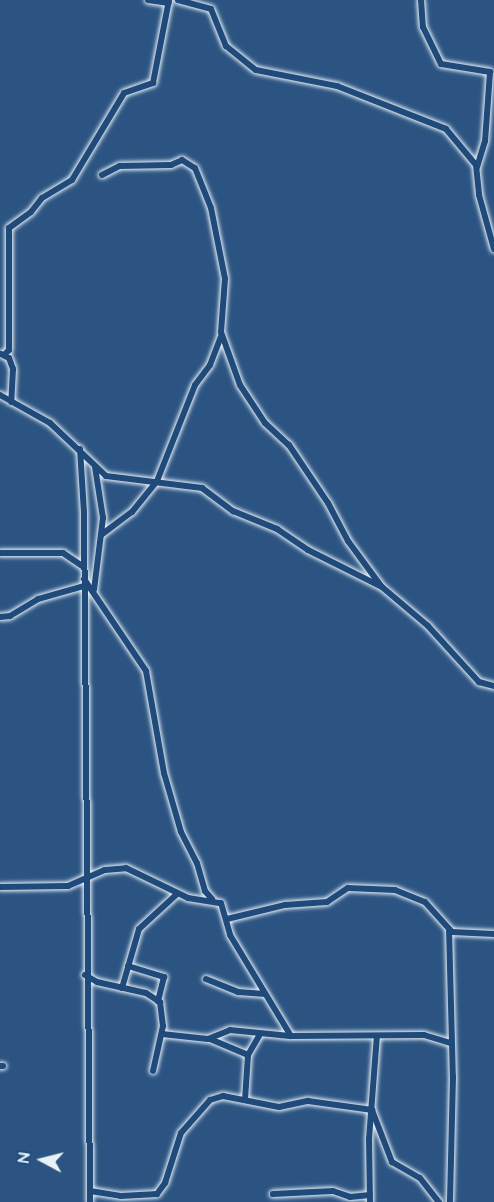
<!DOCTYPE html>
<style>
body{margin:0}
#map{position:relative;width:494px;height:1202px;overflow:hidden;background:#2b5482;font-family:"Architects Daughter",sans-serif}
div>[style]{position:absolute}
.roads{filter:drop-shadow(0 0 2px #e8f1f8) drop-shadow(0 0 2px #e8f1f8)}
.minor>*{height:6px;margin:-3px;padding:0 3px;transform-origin:3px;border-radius:3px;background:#1f4a7a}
span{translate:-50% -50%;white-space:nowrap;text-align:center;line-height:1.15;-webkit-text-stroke:4.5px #1f4a7a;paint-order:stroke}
.north{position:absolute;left:12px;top:1130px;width:60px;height:60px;-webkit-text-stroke:4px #1f4a7a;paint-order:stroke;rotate:277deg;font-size:16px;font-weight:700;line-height:24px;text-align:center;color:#e8f1f8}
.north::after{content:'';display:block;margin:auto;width:21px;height:27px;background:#e8f1f8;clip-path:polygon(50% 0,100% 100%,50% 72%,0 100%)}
</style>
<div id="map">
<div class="roads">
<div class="minor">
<div style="left:148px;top:0;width:21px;rotate:8deg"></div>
<div style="left:178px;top:0;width:34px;rotate:15deg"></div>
<div style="left:211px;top:9px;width:40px;rotate:68deg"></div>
<div style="left:226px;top:46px;width:38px;rotate:39deg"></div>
<div style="left:256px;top:70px;width:83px;rotate:11.2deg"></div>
<div style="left:337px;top:86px;width:117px;rotate:21.5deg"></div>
<div style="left:446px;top:129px;width:47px;rotate:50.2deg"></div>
<div style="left:476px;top:165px;width:30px;rotate:84deg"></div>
<div style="left:479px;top:195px;width:56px;rotate:74.5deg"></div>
<div style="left:421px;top:0;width:27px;rotate:86deg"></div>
<div style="left:423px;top:27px;width:41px;rotate:64.1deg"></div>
<div style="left:441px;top:64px;width:50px;rotate:9.3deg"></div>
<div style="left:490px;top:72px;width:69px;rotate:94.1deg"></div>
<div style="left:485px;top:141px;width:27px;rotate:107deg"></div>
<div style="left:102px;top:175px;width:20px;rotate:-27deg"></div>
<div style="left:120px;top:166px;width:51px;rotate:-1.1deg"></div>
<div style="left:171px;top:165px;width:12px;rotate:-24deg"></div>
<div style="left:182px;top:160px;width:15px;rotate:32deg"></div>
<div style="left:195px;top:168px;width:43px;rotate:68.2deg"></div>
<div style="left:211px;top:208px;width:72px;rotate:78.8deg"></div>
<div style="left:225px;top:279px;width:53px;rotate:94.3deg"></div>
<div style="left:221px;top:332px;width:56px;rotate:70.3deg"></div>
<div style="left:240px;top:385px;width:45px;rotate:56.7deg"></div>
<div style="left:265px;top:423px;width:33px;rotate:43deg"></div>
<div style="left:289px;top:445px;width:70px;rotate:56.1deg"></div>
<div style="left:328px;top:503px;width:43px;rotate:62.2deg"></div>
<div style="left:348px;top:541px;width:56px;rotate:53.7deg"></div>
<div style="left:1px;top:354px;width:9px;rotate:27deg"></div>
<div style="left:9px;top:358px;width:12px;rotate:70deg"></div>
<div style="left:13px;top:369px;width:33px;rotate:93deg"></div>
<div style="left:4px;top:355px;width:7px;rotate:-45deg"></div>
<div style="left:9px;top:350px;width:122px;rotate:-90deg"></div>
<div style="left:9px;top:228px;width:27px;rotate:-36deg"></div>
<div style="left:31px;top:212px;width:18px;rotate:-52deg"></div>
<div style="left:42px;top:198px;width:35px;rotate:-31deg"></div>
<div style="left:72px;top:180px;width:101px;rotate:-59.1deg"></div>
<div style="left:124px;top:93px;width:31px;rotate:-19deg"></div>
<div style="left:153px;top:83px;width:85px;rotate:-79.1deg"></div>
<div style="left:0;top:395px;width:57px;rotate:29.2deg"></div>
<div style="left:50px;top:423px;width:77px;rotate:43.4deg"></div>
<div style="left:106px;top:476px;width:97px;rotate:7.1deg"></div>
<div style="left:202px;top:488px;width:39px;rotate:37deg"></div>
<div style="left:233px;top:511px;width:48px;rotate:22.2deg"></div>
<div style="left:277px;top:529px;width:37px;rotate:34deg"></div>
<div style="left:308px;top:550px;width:83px;rotate:26.6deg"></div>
<div style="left:382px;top:587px;width:60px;rotate:40.3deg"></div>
<div style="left:428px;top:626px;width:76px;rotate:47.7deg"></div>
<div style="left:479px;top:682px;width:16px;rotate:15deg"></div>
<div style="left:80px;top:449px;width:63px;rotate:86.4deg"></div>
<div style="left:84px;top:512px;width:690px;rotate:89.5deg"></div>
<div style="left:101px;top:535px;width:39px;rotate:-37deg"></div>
<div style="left:132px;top:512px;width:40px;rotate:-51deg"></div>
<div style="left:157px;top:481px;width:103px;rotate:-68.4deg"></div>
<div style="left:195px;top:385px;width:25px;rotate:-53deg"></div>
<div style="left:210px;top:365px;width:31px;rotate:-69deg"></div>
<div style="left:0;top:553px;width:63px"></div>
<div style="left:63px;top:553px;width:25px;rotate:34deg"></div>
<div style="left:84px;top:579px;width:111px;rotate:56deg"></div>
<div style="left:146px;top:671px;width:104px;rotate:80deg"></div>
<div style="left:164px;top:773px;width:61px;rotate:73.9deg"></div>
<div style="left:181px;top:832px;width:35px;rotate:63deg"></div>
<div style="left:197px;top:863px;width:29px;rotate:74deg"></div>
<div style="left:205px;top:891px;width:11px;rotate:49deg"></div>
<div style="left:94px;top:590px;width:73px;rotate:-82.9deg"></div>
<div style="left:103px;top:518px;width:52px;rotate:-98.9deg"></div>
<div style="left:0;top:617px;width:10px;rotate:-6deg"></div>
<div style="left:10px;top:616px;width:33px;rotate:-31deg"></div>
<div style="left:38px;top:599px;width:48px;rotate:-15.8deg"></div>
<div style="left:0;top:887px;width:68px;rotate:-0.8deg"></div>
<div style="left:68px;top:886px;width:40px;rotate:-23.4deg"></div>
<div style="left:105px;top:870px;width:21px;rotate:-5deg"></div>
<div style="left:126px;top:868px;width:69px;rotate:25.8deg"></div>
<div style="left:188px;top:898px;width:33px;rotate:9deg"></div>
<div style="left:221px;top:903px;width:33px;rotate:74deg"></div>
<div style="left:230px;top:935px;width:118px;rotate:58.9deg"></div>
<div style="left:291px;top:1036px;width:133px;rotate:-0.4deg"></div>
<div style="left:424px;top:1035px;width:28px;rotate:17deg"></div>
<div style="left:227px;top:919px;width:60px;rotate:-13.6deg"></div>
<div style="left:285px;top:905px;width:42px;rotate:-4.1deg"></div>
<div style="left:327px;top:902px;width:25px;rotate:-34deg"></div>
<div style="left:348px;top:888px;width:47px;rotate:2.4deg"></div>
<div style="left:395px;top:890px;width:32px;rotate:22deg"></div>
<div style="left:425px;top:902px;width:40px;rotate:48deg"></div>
<div style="left:452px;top:932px;width:42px;rotate:2.7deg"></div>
<div style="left:449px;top:929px;width:148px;rotate:88.5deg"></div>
<div style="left:453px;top:1077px;width:125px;rotate:91.4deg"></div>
<div style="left:128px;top:966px;width:38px;rotate:17deg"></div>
<div style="left:164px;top:977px;width:25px;rotate:104deg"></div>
<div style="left:85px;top:975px;width:14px;rotate:30deg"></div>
<div style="left:97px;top:982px;width:50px;rotate:12.7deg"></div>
<div style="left:146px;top:993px;width:17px;rotate:33deg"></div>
<div style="left:160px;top:1002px;width:24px;rotate:83deg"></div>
<div style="left:163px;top:1026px;width:46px;rotate:102.5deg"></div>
<div style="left:206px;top:979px;width:35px;rotate:22deg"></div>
<div style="left:238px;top:992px;width:27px;rotate:4deg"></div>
<div style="left:122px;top:988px;width:61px;rotate:-73.9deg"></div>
<div style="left:139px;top:929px;width:52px;rotate:-42.6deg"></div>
<div style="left:162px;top:1034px;width:46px;rotate:6.2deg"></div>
<div style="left:208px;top:1039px;width:24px;rotate:-22deg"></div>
<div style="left:230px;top:1030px;width:60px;rotate:5.7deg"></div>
<div style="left:210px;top:1039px;width:41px;rotate:22.8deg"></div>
<div style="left:0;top:1066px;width:3px"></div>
<div style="left:245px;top:1100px;width:45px;rotate:-86.2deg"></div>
<div style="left:248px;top:1055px;width:24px;rotate:-60deg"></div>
<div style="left:90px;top:1191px;width:31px;rotate:9deg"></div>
<div style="left:121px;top:1196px;width:36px;rotate:-3deg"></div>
<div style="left:157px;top:1194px;width:14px;rotate:-54deg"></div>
<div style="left:165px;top:1183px;width:52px;rotate:-72.3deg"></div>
<div style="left:181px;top:1133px;width:44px;rotate:-48.7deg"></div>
<div style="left:210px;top:1100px;width:14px;rotate:-17deg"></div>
<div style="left:223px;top:1096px;width:57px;rotate:11.1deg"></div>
<div style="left:279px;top:1107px;width:30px;rotate:-12deg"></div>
<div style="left:308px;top:1101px;width:65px;rotate:8deg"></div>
<div style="left:372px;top:1110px;width:56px;rotate:69deg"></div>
<div style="left:392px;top:1162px;width:32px;rotate:30deg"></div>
<div style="left:420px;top:1178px;width:31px;rotate:52deg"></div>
<div style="left:273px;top:1194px;width:60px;rotate:-2.9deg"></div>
<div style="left:333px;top:1191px;width:18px;rotate:19deg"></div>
<div style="left:350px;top:1197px;width:20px;rotate:-6deg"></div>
<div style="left:370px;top:1202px;width:63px;rotate:-90.9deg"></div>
<div style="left:369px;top:1139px;width:103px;rotate:-85.6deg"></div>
</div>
</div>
<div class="north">N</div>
</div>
